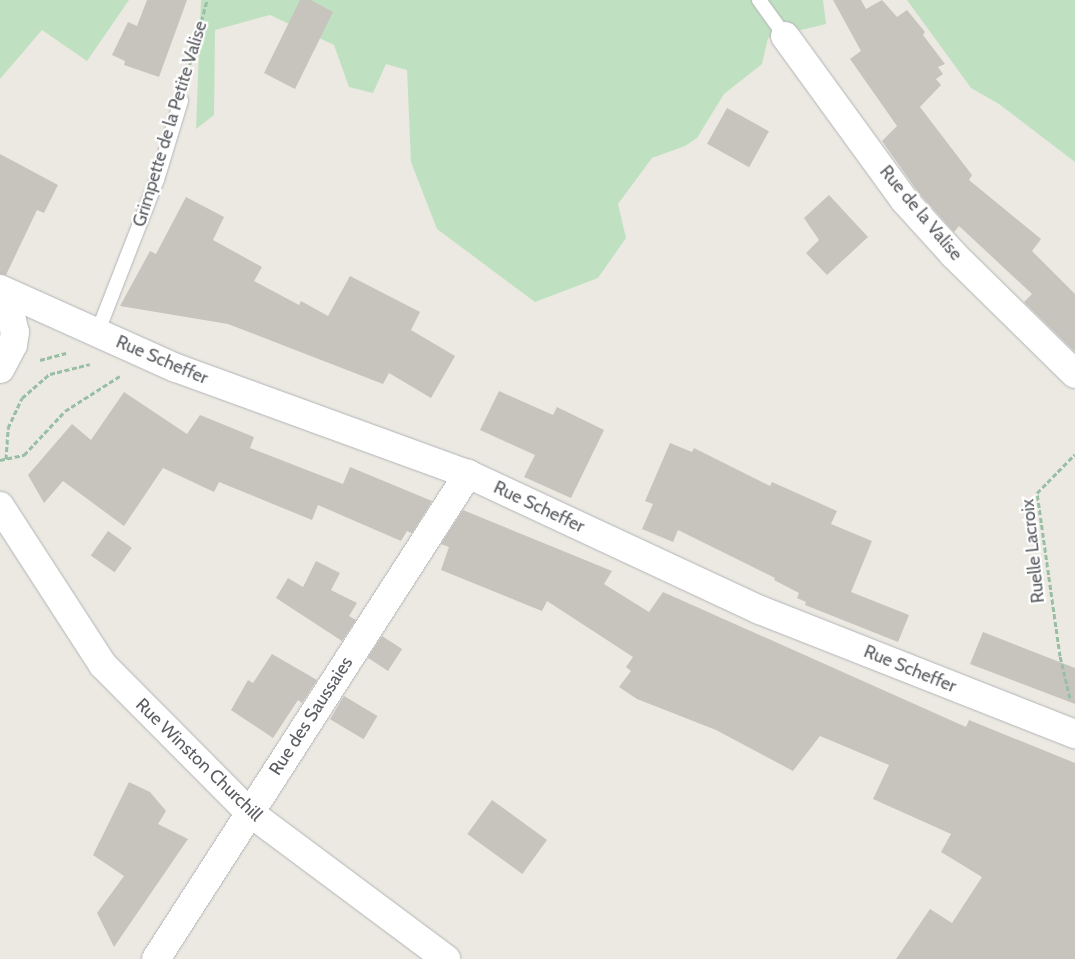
<!DOCTYPE html>
<style>
body{margin:0}
#map{position:relative;width:1075px;height:959px;overflow:hidden;background:#ebe9e1;font-family:Cabin,sans-serif}
div>[style]{position:absolute}
.green>*{inset:0;background:#c0e1c1}
.building>*{inset:0;background:#c7c4be;transform-origin:0 0}
.path>*{height:3px;margin-top:-1.5px;transform-origin:0;background:repeating-linear-gradient(90deg,#98bfa4 0 5px,transparent 0 7.5px)}
.roads{filter:drop-shadow(0 0 1px #b2b4b8) drop-shadow(0 0 1px #b2b4b8)}
.lane>*{height:14px;margin:-7px;padding:0 7px;transform-origin:7px;border-radius:7px;background:#fff}
.street>*{height:28px;margin:-14px;padding:0 14px;transform-origin:14px;border-radius:14px;background:#fff}
.secondary>*{height:28px;margin:-14px;padding:0 14px;transform-origin:14px;border-radius:14px;background:#fff}
span{translate:-50% -50%;white-space:nowrap;text-align:center;line-height:1.15;-webkit-text-stroke:4.5px #fff;paint-order:stroke}
.street-label{font-size:18px;color:#5a5d61}
</style>
<div id="map">
<div class="green">
<div style="clip-path:polygon(0 0,129px 0,87px 61px,42px 30px,0 79px)"></div>
<div style="clip-path:polygon(201px 0,823px 0,826px 24px,768px 38px,762px 64px,724px 94px,697px 138px,685px 146px,652px 158px,618px 204px,626px 238px,598px 278px,535px 302px,437px 229px,411px 162px,407px 70px,386px 64px,373px 93px,349px 87px,334px 45px,270px 15px,215px 30px,214px 115px,196px 129px)"></div>
<div style="clip-path:polygon(907px 0,1075px 0,1075px 162px,999px 104px,971px 88px)"></div>
</div>
<div class="building">
<div style="clip-path:polygon(147px 0,187px 0,159px 77px,124px 65px,125px 61px,112px 55px,128px 22px,137px 26px)"></div>
<div style="clip-path:polygon(300px 0,311px 0,333px 12px,295px 89px,264px 73px)"></div>
<div style="clip-path:polygon(833px 0,861px 0,866px 9px,882px 0,897px 17px,907px 10px,925px 32px,923px 35px,945px 64px,938px 67px,943px 74px,936px 79px,941px 85px,920px 107px,972px 175px,969px 180px,1041px 239px,1032px 251px,1075px 294px,1075px 352px,1024px 302px,1032px 294px,959px 226px,954px 232px,918px 192px,882px 141px,897px 126px,850px 59px,861px 51px)"></div>
<div style="left:727px;top:108px;width:48px;height:41px;rotate:29deg"></div>
<div style="clip-path:polygon(0 154px,58px 185px,44px 213px,37px 210px,6px 275px,0 274px)"></div>
<div style="clip-path:polygon(829px 195px,868px 237px,827px 275px,806px 253px,819px 240px,804px 218px)"></div>
<div style="clip-path:polygon(186px 197px,224px 217px,213px 240px,262px 267px,254px 281px,299px 305px,301px 301px,328px 316px,350px 276px,420px 312px,411px 330px,455px 356px,431px 398px,389px 373px,383px 384px,228px 324px,120px 306px,150px 251px,156px 254px)"></div>
<div style="clip-path:polygon(499px 391px,553px 415px,557px 407px,604px 430px,571px 498px,524px 477px,535px 455px,480px 430px)"></div>
<div style="clip-path:polygon(124px 392px,187px 434px,200px 415px,254px 437px,250px 448px,343px 484px,350px 467px,432px 501px,412px 533px,407px 531px,401px 541px,318px 505px,312px 520px,219px 482px,214px 492px,163px 468px,124px 526px,63px 481px,44px 503px,28px 475px,72px 424px,91px 440px)"></div>
<div style="clip-path:polygon(670px 443px,692px 452px,694px 448px,770px 486px,772px 482px,837px 511px,831px 524px,872px 541px,851px 592px,909px 615px,898px 642px,805px 605px,806px 602px,797px 598px,799px 593px,774px 580px,775px 578px,678px 530px,673px 542px,642px 529px,653px 504px,645px 501px)"></div>
<div style="clip-path:polygon(463px 510px,612px 571px,604px 584px,649px 612px,663px 592px,966px 727px,969px 720px,1075px 763px,1075px 959px,896px 959px,930px 909px,952px 923px,982px 877px,941px 852px,951px 834px,873px 799px,889px 765px,820px 736px,793px 771px,716px 730px,637px 699px,619px 687px,631px 671px,626px 667px,633px 657px,547px 601px,542px 611px,441px 570px,449px 547px,441px 544px)"></div>
<div style="left:108px;top:531px;width:29px;height:30px;rotate:35deg"></div>
<div style="clip-path:polygon(316px 561px,340px 573px,331px 590px,357px 603px,349px 616px,356px 620px,342px 641px,276px 598px,288px 578px,303px 587px)"></div>
<div style="clip-path:polygon(983px 632px,1075px 668px,1075px 704px,970px 664px)"></div>
<div style="left:382px;top:636px;width:24px;height:26px;rotate:33deg"></div>
<div style="clip-path:polygon(272px 654px,317px 680px,302px 703px,298px 700px,273px 738px,231px 710px,248px 680px,253px 683px)"></div>
<div style="left:344px;top:696px;width:39px;height:27px;rotate:31deg"></div>
<div style="clip-path:polygon(129px 782px,150px 792px,166px 811px,158px 824px,188px 839px,114px 947px,97px 913px,124px 876px,93px 855px)"></div>
<div style="left:492px;top:800px;width:68px;height:42px;rotate:36deg"></div>
</div>
<div class="path">
<div style="left:186px;top:79px;width:82px;rotate:-75.1deg"></div>
<div style="left:40px;top:360px;width:27px;rotate:-15deg"></div>
<div style="left:6px;top:459px;width:31px;rotate:-86deg"></div>
<div style="left:8px;top:428px;width:33px;rotate:-65deg"></div>
<div style="left:22px;top:398px;width:37px;rotate:-41deg"></div>
<div style="left:50px;top:374px;width:41px;rotate:-14deg"></div>
<div style="left:0;top:460px;width:25px;rotate:-12deg"></div>
<div style="left:24px;top:455px;width:60px;rotate:-47deg"></div>
<div style="left:65px;top:411px;width:65px;rotate:-32.5deg"></div>
<div style="left:1070px;top:698px;width:43px;rotate:-103.4deg"></div>
<div style="left:1060px;top:656px;width:165px;rotate:-98deg"></div>
<div style="left:1037px;top:493px;width:54px;rotate:-45.7deg"></div>
</div>
<div class="roads">
<div class="lane">
<div style="left:759px;top:0;width:44px;rotate:54.2deg"></div>
<div style="left:98px;top:331px;width:162px;rotate:-68.7deg"></div>
<div style="left:157px;top:180px;width:83px;rotate:-73.1deg"></div>
</div>
<div class="street">
<div style="left:785px;top:36px;width:204px;rotate:54deg"></div>
<div style="left:905px;top:201px;width:72px;rotate:47.8deg"></div>
<div style="left:953px;top:254px;width:171px;rotate:44.5deg"></div>
<div style="left:0;top:289px;width:193px;rotate:24.2deg"></div>
<div style="left:176px;top:368px;width:311px;rotate:20deg"></div>
<div style="left:468px;top:474px;width:322px;rotate:25deg"></div>
<div style="left:760px;top:610px;width:339px;rotate:21.5deg"></div>
<div style="left:156px;top:959px;width:577px;rotate:-57.25deg"></div>
</div>
<div class="secondary">
<div style="left:0;top:292px;width:17px;rotate:59deg"></div>
<div style="left:9px;top:307px;width:26px;rotate:77deg"></div>
<div style="left:15px;top:332px;width:13px;rotate:99deg"></div>
<div style="left:13px;top:345px;width:27px;rotate:118deg"></div>
<div style="left:0;top:506px;width:189px;rotate:57.1deg"></div>
<div style="left:103px;top:665px;width:207px;rotate:45.2deg"></div>
<div style="left:249px;top:812px;width:246px;rotate:36.7deg"></div>
</div>
</div>
<div class="street-label">
<span style="left:170px;top:124px;rotate:-73deg">Grimpette de la Petite Valise</span>
<span style="left:921px;top:213px;rotate:50deg">Rue de la Valise</span>
<span style="left:162px;top:360px;rotate:23deg">Rue Scheffer</span>
<span style="left:539px;top:507px;rotate:25deg">Rue Scheffer</span>
<span style="left:1033px;top:551px;rotate:-96deg">Ruelle Lacroix</span>
<span style="left:910px;top:669px;rotate:22deg">Rue Scheffer</span>
<span style="left:311px;top:716px;rotate:-57deg">Rue des Saussaies</span>
<span style="left:199px;top:760px;rotate:44deg">Rue Winston Churchill</span>
</div>
</div>
